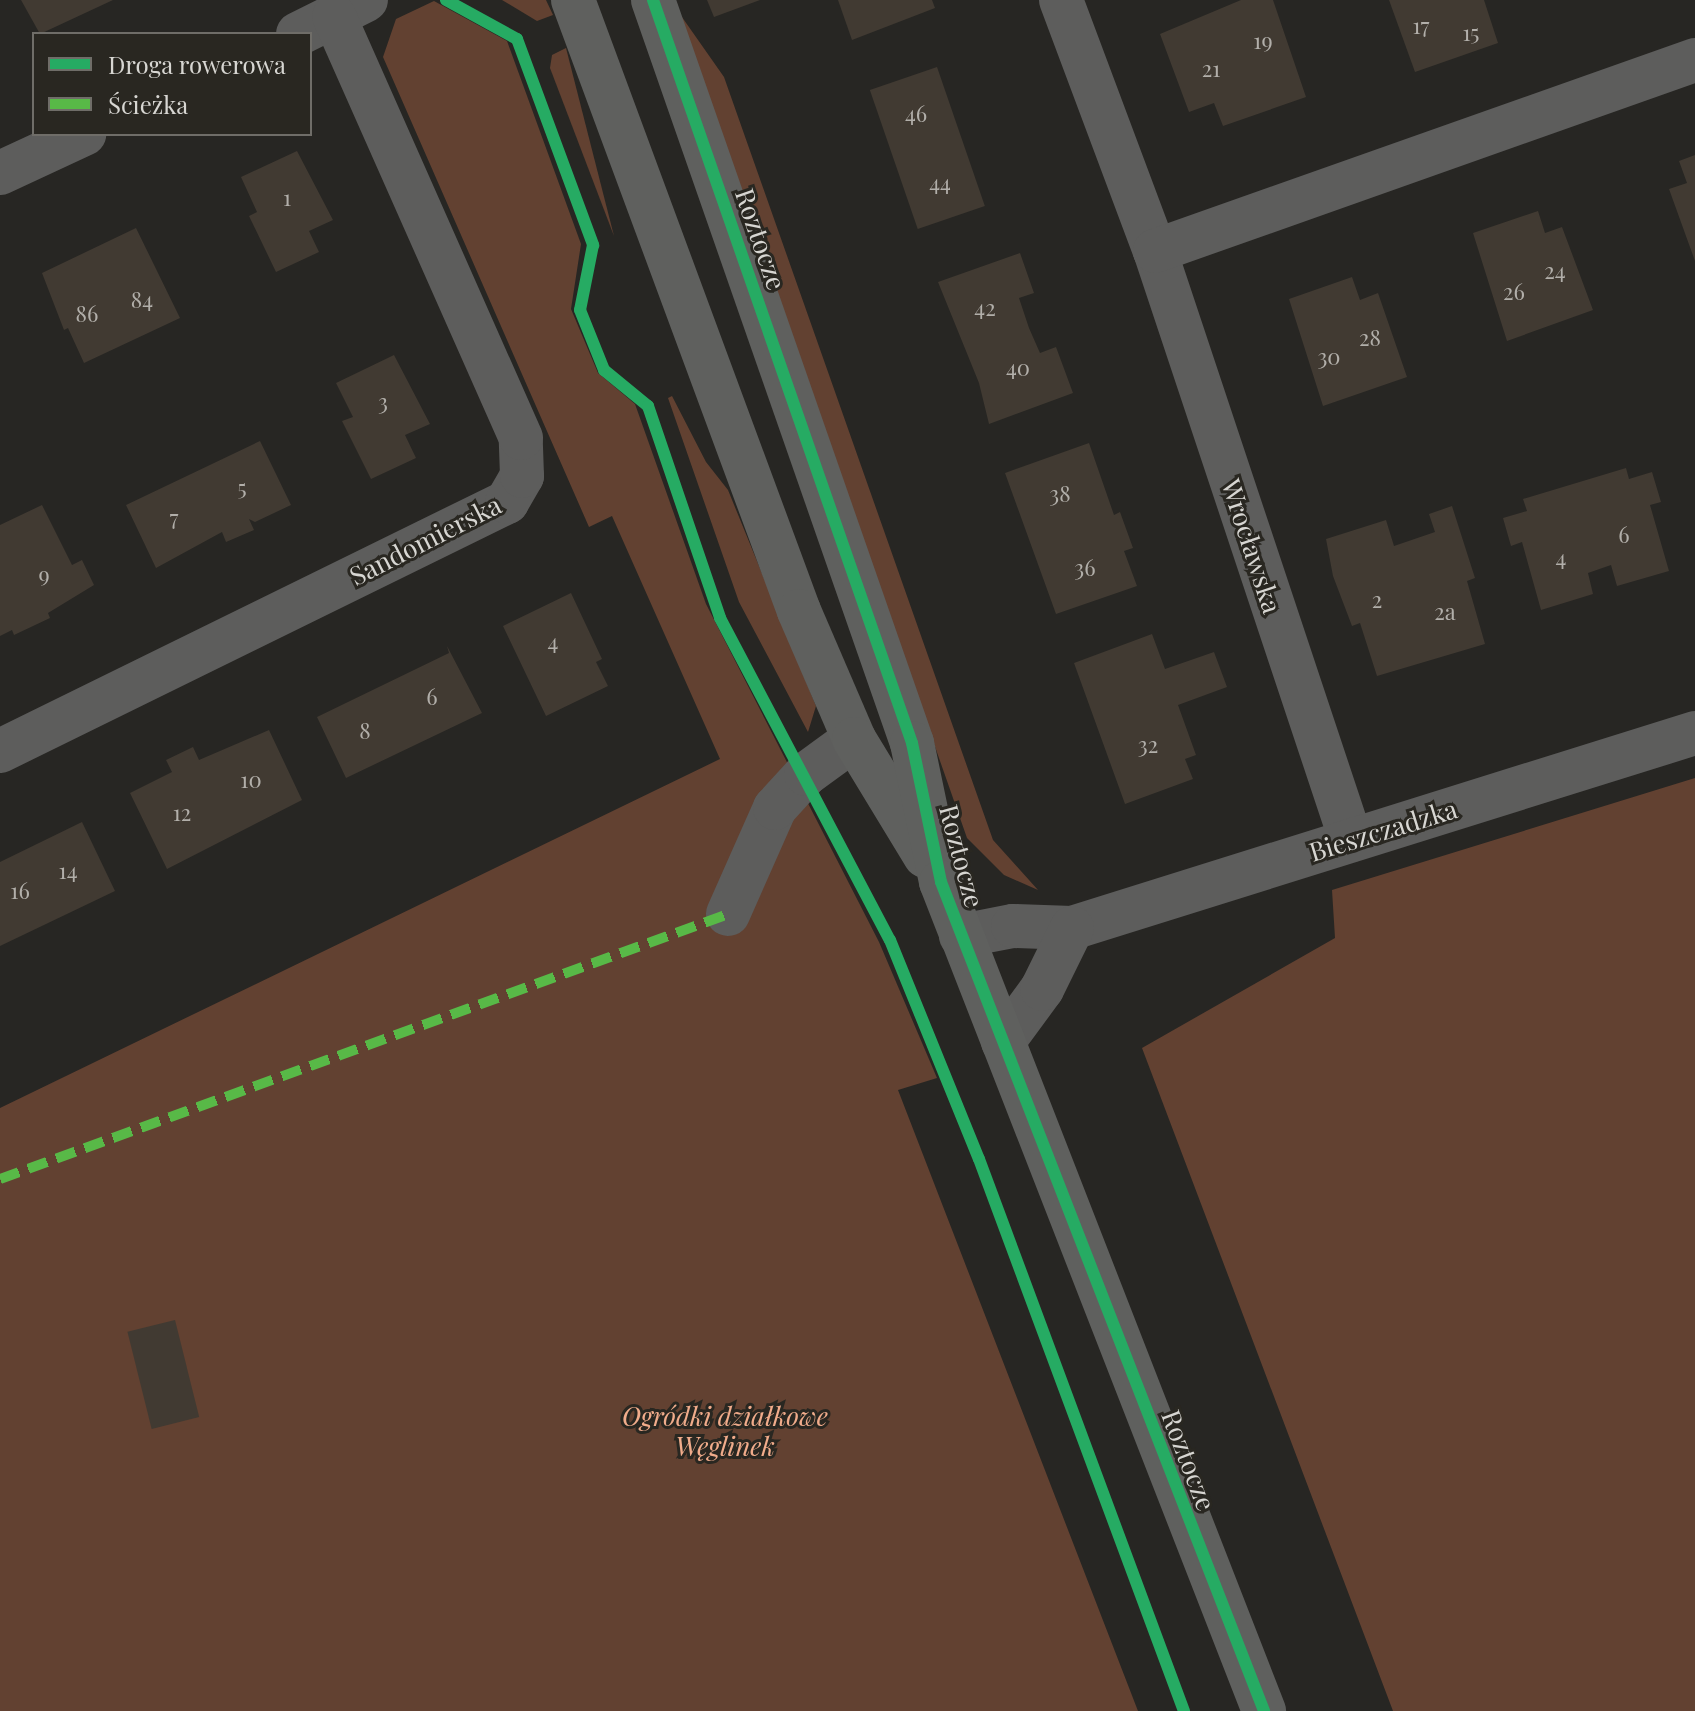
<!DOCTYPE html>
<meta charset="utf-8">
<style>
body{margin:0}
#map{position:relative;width:1695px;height:1711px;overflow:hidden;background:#272623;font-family:"Playfair Display",serif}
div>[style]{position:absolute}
.green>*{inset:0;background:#624131}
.building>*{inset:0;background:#413a32;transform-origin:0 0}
.street>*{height:44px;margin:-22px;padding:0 22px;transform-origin:22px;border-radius:22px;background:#5d5d5c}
.secondary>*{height:44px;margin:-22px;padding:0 22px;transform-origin:22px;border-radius:22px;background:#5f605e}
.quiet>*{height:10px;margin-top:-5px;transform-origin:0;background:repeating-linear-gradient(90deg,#58b947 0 20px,transparent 0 30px)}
.cycleway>*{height:12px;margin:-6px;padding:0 6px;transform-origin:6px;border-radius:6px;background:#26ab63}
span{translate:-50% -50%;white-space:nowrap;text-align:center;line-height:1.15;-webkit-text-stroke:6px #292721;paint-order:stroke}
.number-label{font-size:22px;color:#b2afaa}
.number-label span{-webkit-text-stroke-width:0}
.street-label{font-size:26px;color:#d7d6d2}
.park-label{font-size:26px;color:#f1ac8b;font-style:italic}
.legend{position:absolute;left:32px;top:32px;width:280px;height:104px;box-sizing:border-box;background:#292721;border:2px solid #6f6d68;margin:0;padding:10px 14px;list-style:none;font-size:24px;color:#d7d6d2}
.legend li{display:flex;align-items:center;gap:16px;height:40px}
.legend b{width:40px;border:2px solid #6f6d68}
</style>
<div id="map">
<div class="green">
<div style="clip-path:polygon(502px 0,546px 0,553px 15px,537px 21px)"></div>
<div style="clip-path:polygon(434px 1px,507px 41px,581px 244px,571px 309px,598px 373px,635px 404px,706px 604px,879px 942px,937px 1078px,898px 1090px,1138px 1711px,0 1711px,0 1108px,720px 759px,612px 516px,589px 527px,383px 57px,396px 19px)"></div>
<div style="clip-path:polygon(677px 10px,724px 77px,993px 840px,1038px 890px,1004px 875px,967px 838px)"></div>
<div style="clip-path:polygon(566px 48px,614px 236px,550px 68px,552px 55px)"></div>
<div style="clip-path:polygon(672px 396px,706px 462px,728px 490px,816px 706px,808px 732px,739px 602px,668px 398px)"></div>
<div style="clip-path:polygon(1695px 778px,1695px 1711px,1393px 1711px,1142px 1048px,1335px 938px,1332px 890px)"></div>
</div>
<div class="building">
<div style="clip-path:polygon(21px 0,113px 0,40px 34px)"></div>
<div style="clip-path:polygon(707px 0,760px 0,714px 17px)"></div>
<div style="clip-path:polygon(838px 0,932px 0,935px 8px,852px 40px)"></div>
<div style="clip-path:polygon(1241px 0,1273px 0,1306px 97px,1223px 126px,1214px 103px,1189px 112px,1160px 34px)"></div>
<div style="clip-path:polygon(1389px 0,1484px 0,1498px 43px,1415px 72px)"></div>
<div style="left:937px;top:67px;width:147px;height:71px;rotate:71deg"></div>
<div style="clip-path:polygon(297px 151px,333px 220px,309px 231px,319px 252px,276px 272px,249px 216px,257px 212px,241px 177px)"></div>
<div style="clip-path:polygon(1695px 155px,1695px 261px,1669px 189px,1687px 183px,1679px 161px)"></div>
<div style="clip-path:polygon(1538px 211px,1545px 233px,1562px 227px,1593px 310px,1507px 341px,1473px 233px)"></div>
<div style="clip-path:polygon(136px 228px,180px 318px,84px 363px,68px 328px,64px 330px,42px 273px)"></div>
<div style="clip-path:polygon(1020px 253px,1034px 293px,1019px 298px,1029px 328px,1040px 353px,1056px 347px,1073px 393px,989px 424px,979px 383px,938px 282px)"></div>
<div style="clip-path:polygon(1352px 277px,1360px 300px,1378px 293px,1407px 377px,1323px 406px,1289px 299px)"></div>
<div style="clip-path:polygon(394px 355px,430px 424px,405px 435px,416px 458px,371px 479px,342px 421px,353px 417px,336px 383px)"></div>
<div style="clip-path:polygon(260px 441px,291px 505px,255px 522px,249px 519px,254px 530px,226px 542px,222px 532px,156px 568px,126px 505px)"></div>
<div style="clip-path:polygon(1089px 443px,1114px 515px,1120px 512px,1133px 548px,1124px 551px,1137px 586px,1056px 614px,1005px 473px)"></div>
<div style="clip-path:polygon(1626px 468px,1629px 479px,1652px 472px,1661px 502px,1650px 505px,1669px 571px,1617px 586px,1611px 565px,1588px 573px,1593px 594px,1541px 610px,1522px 542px,1511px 546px,1503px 518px,1527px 511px,1523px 499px)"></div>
<div style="clip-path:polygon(42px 505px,72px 565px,82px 560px,94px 585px,48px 613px,50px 618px,14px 635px,12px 630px,0 636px,0 525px)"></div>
<div style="clip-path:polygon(1452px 506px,1475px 578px,1467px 581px,1485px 644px,1377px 676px,1360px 623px,1352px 626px,1333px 576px,1326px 539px,1386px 520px,1394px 546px,1435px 532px,1429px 514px)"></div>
<div style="clip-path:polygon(571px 593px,602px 659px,596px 662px,608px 686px,546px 716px,503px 626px)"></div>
<div style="clip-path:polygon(1152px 634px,1165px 669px,1214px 652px,1227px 687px,1178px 705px,1196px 755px,1185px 759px,1193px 779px,1125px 804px,1074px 663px)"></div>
<div style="clip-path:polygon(447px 646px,482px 713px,346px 778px,317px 717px,449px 653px)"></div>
<div style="clip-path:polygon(269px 730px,302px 800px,167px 869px,130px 793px,172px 772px,166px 760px,193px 747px,199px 760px)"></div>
<div style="clip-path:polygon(82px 822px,115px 891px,0 946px,0 862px)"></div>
<div style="left:175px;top:1320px;width:100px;height:49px;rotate:76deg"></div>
</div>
<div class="street">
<div style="left:1061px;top:0;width:268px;rotate:69.5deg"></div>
<div style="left:1155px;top:251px;width:621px;rotate:71.59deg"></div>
<div style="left:298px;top:34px;width:76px;rotate:-26.6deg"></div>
<div style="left:0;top:173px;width:93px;rotate:-24.9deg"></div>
<div style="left:1155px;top:251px;width:573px;rotate:-19.48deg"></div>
<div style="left:0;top:751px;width:565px;rotate:-26.16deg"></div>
<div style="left:507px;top:502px;width:30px;rotate:-60deg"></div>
<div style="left:522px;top:476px;width:38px;rotate:-92deg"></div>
<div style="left:521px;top:438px;width:461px;rotate:-113.9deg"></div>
<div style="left:728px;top:914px;width:116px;rotate:-66.1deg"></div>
<div style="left:775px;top:808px;width:46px;rotate:-47.6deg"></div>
<div style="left:806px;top:774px;width:59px;rotate:-36.1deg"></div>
<div style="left:961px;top:936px;width:53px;rotate:-10.9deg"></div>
<div style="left:1013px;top:926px;width:59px;rotate:1.9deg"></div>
<div style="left:1072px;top:928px;width:653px;rotate:-17.38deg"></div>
<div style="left:1003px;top:1042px;width:66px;rotate:-53.7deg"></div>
<div style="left:1042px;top:989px;width:68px;rotate:-63.8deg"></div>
</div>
<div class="secondary">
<div style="left:573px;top:0;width:651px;rotate:69.7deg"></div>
<div style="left:799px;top:611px;width:139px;rotate:66.7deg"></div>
<div style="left:854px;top:739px;width:137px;rotate:58.7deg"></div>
<div style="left:653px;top:0;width:787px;rotate:70.78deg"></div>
<div style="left:912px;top:743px;width:142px;rotate:78.2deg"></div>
<div style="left:941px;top:882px;width:890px;rotate:68.71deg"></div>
</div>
<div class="quiet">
<div style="left:0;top:1179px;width:775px;rotate:-20deg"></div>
</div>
<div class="cycleway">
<div style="left:446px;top:0;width:81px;rotate:28.8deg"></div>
<div style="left:517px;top:39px;width:220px;rotate:69.7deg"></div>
<div style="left:593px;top:245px;width:66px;rotate:101.3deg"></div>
<div style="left:580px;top:310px;width:65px;rotate:68.2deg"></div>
<div style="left:604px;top:370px;width:57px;rotate:39.3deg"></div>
<div style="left:648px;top:406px;width:224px;rotate:71.2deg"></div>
<div style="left:720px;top:618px;width:364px;rotate:62.2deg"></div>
<div style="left:890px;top:940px;width:236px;rotate:67.9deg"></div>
<div style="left:979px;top:1159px;width:589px;rotate:69.63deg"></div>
<div style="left:653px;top:0;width:787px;rotate:70.78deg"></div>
<div style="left:912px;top:743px;width:142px;rotate:78.2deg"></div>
<div style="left:941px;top:882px;width:890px;rotate:68.71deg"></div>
</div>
<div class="number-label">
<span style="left:1421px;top:26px">17</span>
<span style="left:1471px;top:33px">15</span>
<span style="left:1263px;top:41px">19</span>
<span style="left:1211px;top:69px">21</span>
<span style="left:916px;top:114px">46</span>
<span style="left:940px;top:183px">44</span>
<span style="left:287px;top:198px">1</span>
<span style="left:1555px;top:271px">24</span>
<span style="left:1514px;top:292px">26</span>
<span style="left:142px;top:300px">84</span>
<span style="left:985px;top:308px">42</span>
<span style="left:87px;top:314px">86</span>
<span style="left:1370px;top:338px">28</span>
<span style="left:1329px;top:357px">30</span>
<span style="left:1018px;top:368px">40</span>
<span style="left:383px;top:402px">3</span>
<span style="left:242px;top:488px">5</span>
<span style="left:1060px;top:494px">38</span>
<span style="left:174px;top:518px">7</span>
<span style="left:1624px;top:535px">6</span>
<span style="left:1561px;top:558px">4</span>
<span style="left:1085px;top:568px">36</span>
<span style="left:44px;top:575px">9</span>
<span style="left:1377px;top:600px">2</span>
<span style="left:1445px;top:612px">2a</span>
<span style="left:553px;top:642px">4</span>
<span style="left:432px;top:697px">6</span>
<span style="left:365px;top:731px">8</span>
<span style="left:1148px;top:745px">32</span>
<span style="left:251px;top:780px">10</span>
<span style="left:182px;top:813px">12</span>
<span style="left:68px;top:871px">14</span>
<span style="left:20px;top:891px">16</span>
</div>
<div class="street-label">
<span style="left:761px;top:239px;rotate:71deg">Roztocze</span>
<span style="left:425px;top:540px;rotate:-27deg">Sandomierska</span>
<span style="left:1252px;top:546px;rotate:72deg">Wrocławska</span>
<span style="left:1383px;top:830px;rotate:-17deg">Bieszczadzka</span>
<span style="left:962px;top:856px;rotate:75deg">Roztocze</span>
<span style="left:1189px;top:1460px;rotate:69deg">Roztocze</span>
</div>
<div class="park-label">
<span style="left:725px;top:1431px">Ogródki działkowe<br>Węglinek</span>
</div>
<ul class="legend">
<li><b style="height:10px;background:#26ab63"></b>Droga rowerowa</li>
<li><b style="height:10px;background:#58b947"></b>Ścieżka</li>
</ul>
</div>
